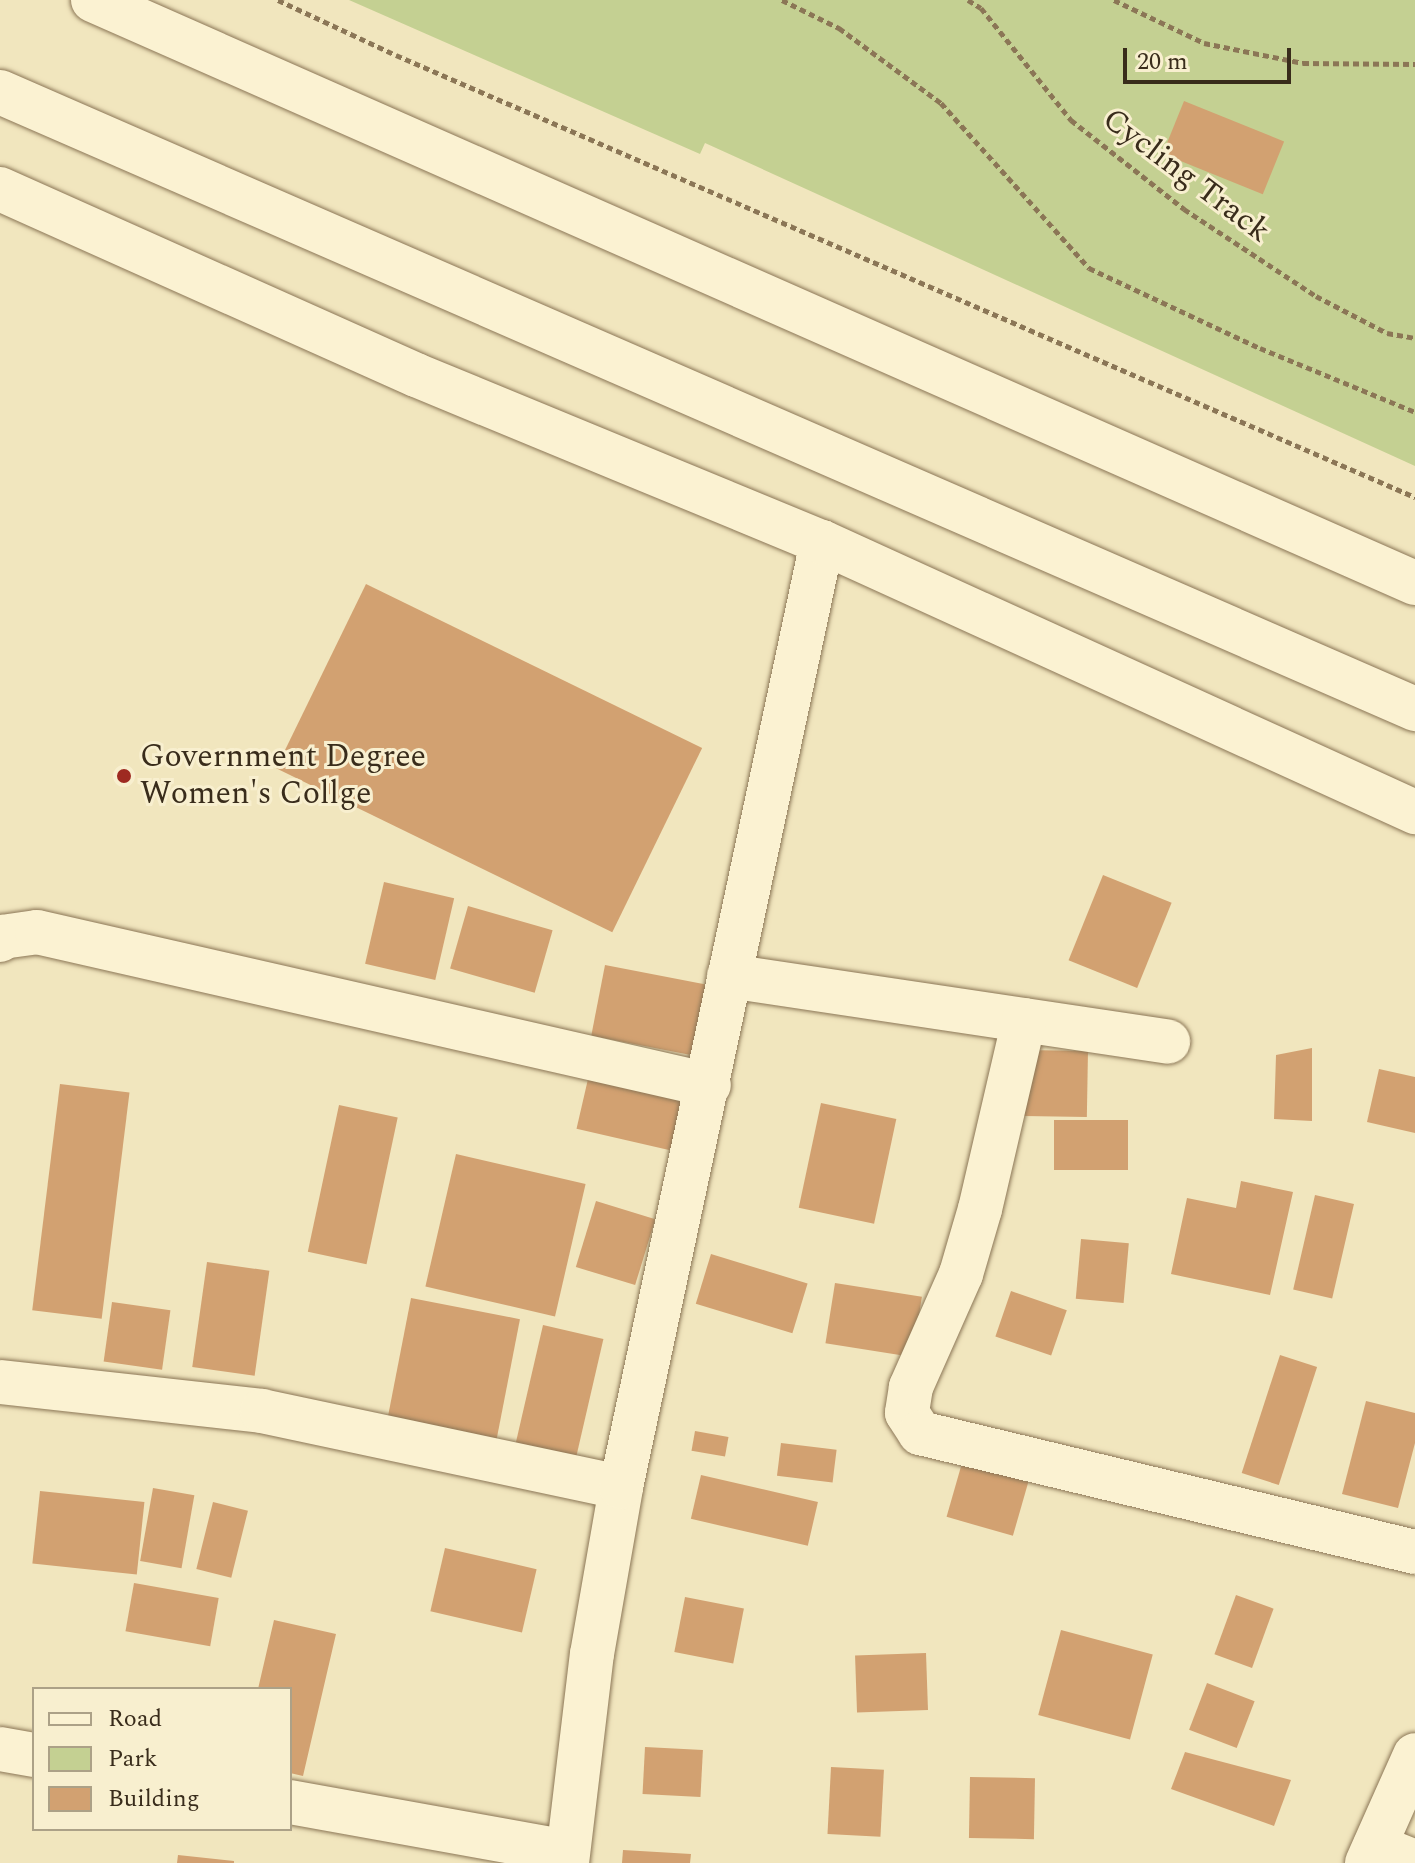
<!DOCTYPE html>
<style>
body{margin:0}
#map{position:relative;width:1415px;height:1863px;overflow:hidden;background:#f1e6be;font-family:Spectral,serif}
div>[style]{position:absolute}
.green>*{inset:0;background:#c4d092}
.building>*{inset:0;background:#d2a171;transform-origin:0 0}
.path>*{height:5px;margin-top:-2.5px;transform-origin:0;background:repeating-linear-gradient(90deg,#8b7656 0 6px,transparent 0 10px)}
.roads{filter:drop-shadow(0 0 2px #8b7656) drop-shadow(0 0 2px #8b7656)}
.minor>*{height:44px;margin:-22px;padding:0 22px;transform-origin:22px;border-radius:22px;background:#fbf2d2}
.tertiary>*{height:44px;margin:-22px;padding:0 22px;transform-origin:22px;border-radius:22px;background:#fbf2d2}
.secondary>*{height:44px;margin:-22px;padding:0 22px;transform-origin:22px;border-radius:22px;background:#fbf2d2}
.dots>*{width:22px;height:22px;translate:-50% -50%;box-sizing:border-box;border:4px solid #f8efcf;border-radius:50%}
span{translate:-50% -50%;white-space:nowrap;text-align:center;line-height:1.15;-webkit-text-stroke:6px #f8efcf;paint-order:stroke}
.street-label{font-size:32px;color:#392c1b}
.poi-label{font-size:32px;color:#392c1b}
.left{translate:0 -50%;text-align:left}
.legend{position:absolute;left:32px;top:1687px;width:260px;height:144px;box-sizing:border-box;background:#f8efcf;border:2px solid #aca187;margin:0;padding:10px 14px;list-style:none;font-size:24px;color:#392c1b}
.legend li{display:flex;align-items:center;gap:16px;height:40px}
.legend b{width:40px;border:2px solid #aca187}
.scale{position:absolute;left:1123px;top:48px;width:168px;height:36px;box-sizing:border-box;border:4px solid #392c1b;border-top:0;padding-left:10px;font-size:24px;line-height:28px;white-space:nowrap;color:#392c1b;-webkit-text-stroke:6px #f8efcf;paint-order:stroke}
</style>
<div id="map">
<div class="green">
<div style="clip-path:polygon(349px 0,1415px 0,1415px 466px,705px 143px,700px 154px)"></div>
</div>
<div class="building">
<div style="left:1184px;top:101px;width:108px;height:57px;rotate:22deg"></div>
<div style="left:366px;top:584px;width:374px;height:205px;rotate:26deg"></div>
<div style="left:1103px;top:875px;width:74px;height:92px;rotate:22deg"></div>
<div style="left:384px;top:882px;width:72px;height:84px;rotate:13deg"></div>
<div style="left:468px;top:906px;width:88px;height:65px;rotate:16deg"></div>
<div style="left:605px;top:965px;width:112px;height:72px;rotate:11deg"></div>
<div style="clip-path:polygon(1312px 1048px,1312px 1121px,1274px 1119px,1276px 1055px)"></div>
<div style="left:1025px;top:1050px;width:63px;height:66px;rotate:1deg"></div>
<div style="clip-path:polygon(1379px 1069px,1415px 1077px,1415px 1133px,1367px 1122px)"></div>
<div style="left:588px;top:1079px;width:106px;height:51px;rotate:13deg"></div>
<div style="left:60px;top:1084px;width:70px;height:228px;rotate:7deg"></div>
<div style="left:821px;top:1103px;width:77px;height:107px;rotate:12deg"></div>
<div style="left:339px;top:1105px;width:60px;height:150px;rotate:12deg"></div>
<div style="left:1128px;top:1120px;width:50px;height:74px;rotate:90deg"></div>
<div style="left:456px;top:1154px;width:133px;height:136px;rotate:13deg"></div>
<div style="clip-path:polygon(1241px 1181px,1293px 1192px,1270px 1295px,1171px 1274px,1187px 1198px,1236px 1208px)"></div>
<div style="left:1315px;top:1195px;width:40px;height:97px;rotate:13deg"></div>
<div style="left:596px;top:1201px;width:62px;height:69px;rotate:17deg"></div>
<div style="left:1081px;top:1239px;width:48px;height:60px;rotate:5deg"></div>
<div style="left:711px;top:1254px;width:101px;height:52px;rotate:17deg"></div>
<div style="left:207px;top:1262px;width:63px;height:106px;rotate:8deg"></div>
<div style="left:835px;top:1283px;width:88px;height:61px;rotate:9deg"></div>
<div style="left:1011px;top:1291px;width:59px;height:48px;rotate:19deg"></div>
<div style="left:411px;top:1298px;width:111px;height:130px;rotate:11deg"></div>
<div style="left:112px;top:1302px;width:59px;height:60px;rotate:8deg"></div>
<div style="left:543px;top:1325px;width:62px;height:127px;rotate:13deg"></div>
<div style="left:1280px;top:1355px;width:39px;height:124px;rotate:18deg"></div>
<div style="clip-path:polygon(1366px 1401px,1415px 1413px,1415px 1443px,1398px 1508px,1342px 1494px)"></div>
<div style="left:695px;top:1431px;width:34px;height:20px;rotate:10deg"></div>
<div style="left:781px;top:1443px;width:56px;height:33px;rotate:7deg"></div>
<div style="left:962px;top:1463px;width:69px;height:56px;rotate:16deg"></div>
<div style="left:701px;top:1475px;width:120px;height:45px;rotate:13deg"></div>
<div style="left:153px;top:1488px;width:42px;height:74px;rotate:10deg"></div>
<div style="left:40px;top:1491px;width:105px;height:73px;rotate:6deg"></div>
<div style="left:213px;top:1502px;width:36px;height:69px;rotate:14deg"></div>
<div style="left:445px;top:1548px;width:94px;height:65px;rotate:13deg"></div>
<div style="left:134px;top:1583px;width:86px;height:49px;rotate:10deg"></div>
<div style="left:1236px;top:1595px;width:40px;height:63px;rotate:20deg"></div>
<div style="left:685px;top:1597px;width:60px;height:56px;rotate:11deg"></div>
<div style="clip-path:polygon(274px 1620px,336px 1634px,303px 1776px,290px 1773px,290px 1689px,258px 1689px)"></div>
<div style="left:1061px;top:1630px;width:95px;height:88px;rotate:15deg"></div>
<div style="left:926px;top:1653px;width:57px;height:71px;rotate:88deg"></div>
<div style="left:1207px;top:1683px;width:51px;height:50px;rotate:21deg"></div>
<div style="left:645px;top:1747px;width:58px;height:47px;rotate:3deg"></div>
<div style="clip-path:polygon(1185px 1752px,1291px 1780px,1274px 1826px,1171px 1789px)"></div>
<div style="left:831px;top:1767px;width:53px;height:67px;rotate:3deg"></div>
<div style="left:970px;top:1777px;width:65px;height:61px;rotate:1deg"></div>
<div style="clip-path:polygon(623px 1850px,691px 1854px,690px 1863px,622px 1863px)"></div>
<div style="clip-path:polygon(178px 1855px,234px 1861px,234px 1863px,177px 1863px)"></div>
</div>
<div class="path">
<div style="left:278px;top:0;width:130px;rotate:25deg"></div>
<div style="left:396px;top:55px;width:1111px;rotate:23.45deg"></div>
<div style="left:782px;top:0;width:64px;rotate:26.2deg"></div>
<div style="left:839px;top:28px;width:127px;rotate:36.3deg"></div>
<div style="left:941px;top:103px;width:222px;rotate:48.1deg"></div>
<div style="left:1089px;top:268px;width:189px;rotate:25.1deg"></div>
<div style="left:1260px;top:348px;width:168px;rotate:22.4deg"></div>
<div style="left:968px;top:0;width:15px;rotate:32deg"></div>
<div style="left:981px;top:8px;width:144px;rotate:51.2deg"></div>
<div style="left:1071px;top:120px;width:144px;rotate:38.2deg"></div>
<div style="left:1184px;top:209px;width:158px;rotate:33.4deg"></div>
<div style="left:1316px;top:296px;width:80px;rotate:27.5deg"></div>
<div style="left:1387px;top:333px;width:28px;rotate:10deg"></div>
<div style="left:1114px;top:0;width:100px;rotate:25.5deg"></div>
<div style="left:1204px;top:43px;width:101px;rotate:11.4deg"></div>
<div style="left:1303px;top:63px;width:112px;rotate:0.5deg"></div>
</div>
<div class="roads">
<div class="minor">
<div style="left:0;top:940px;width:4px;rotate:-56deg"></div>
<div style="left:2px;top:937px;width:35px;rotate:-8deg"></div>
<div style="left:37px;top:932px;width:689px;rotate:12.83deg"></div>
<div style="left:729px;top:976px;width:444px;rotate:8.5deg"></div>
<div style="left:1024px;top:1020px;width:194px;rotate:103.1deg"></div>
<div style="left:980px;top:1209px;width:68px;rotate:106.3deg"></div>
<div style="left:961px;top:1274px;width:124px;rotate:113.9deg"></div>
<div style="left:911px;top:1387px;width:26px;rotate:99deg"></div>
<div style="left:907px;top:1413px;width:24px;rotate:57deg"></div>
<div style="left:920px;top:1433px;width:509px;rotate:13.52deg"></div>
<div style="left:0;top:1382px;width:264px;rotate:6.3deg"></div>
<div style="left:262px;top:1411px;width:367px;rotate:12deg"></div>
<div style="left:0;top:1749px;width:35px;rotate:10deg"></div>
<div style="left:290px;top:1802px;width:282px;rotate:10.2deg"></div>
<div style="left:1375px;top:1846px;width:43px;rotate:21.8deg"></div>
<div style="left:567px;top:1863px;width:210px;rotate:-83.2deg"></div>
<div style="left:592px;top:1654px;width:169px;rotate:-80.1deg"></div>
<div style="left:621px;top:1487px;width:966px;rotate:-77.99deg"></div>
</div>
<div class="tertiary">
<div style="left:93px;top:0;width:1445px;rotate:23.8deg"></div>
<div style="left:1367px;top:1863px;width:118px;rotate:-66deg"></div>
</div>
<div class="secondary">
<div style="left:0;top:92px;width:1544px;rotate:23.56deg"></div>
<div style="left:0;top:189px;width:456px;rotate:24.1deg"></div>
<div style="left:416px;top:375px;width:439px;rotate:22.4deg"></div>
<div style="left:822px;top:542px;width:652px;rotate:24.48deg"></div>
</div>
</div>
<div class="dots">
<div style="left:124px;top:776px;background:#9e2a21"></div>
</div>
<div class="street-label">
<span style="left:1186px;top:176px;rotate:37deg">Cycling Track</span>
</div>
<div class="poi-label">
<span class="left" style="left:140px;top:776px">Government Degree<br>Women's Collge</span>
</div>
<ul class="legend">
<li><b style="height:10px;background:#fbf2d2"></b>Road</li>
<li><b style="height:22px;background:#c4d092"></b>Park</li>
<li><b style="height:22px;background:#d2a171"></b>Building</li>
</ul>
<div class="scale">20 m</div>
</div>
